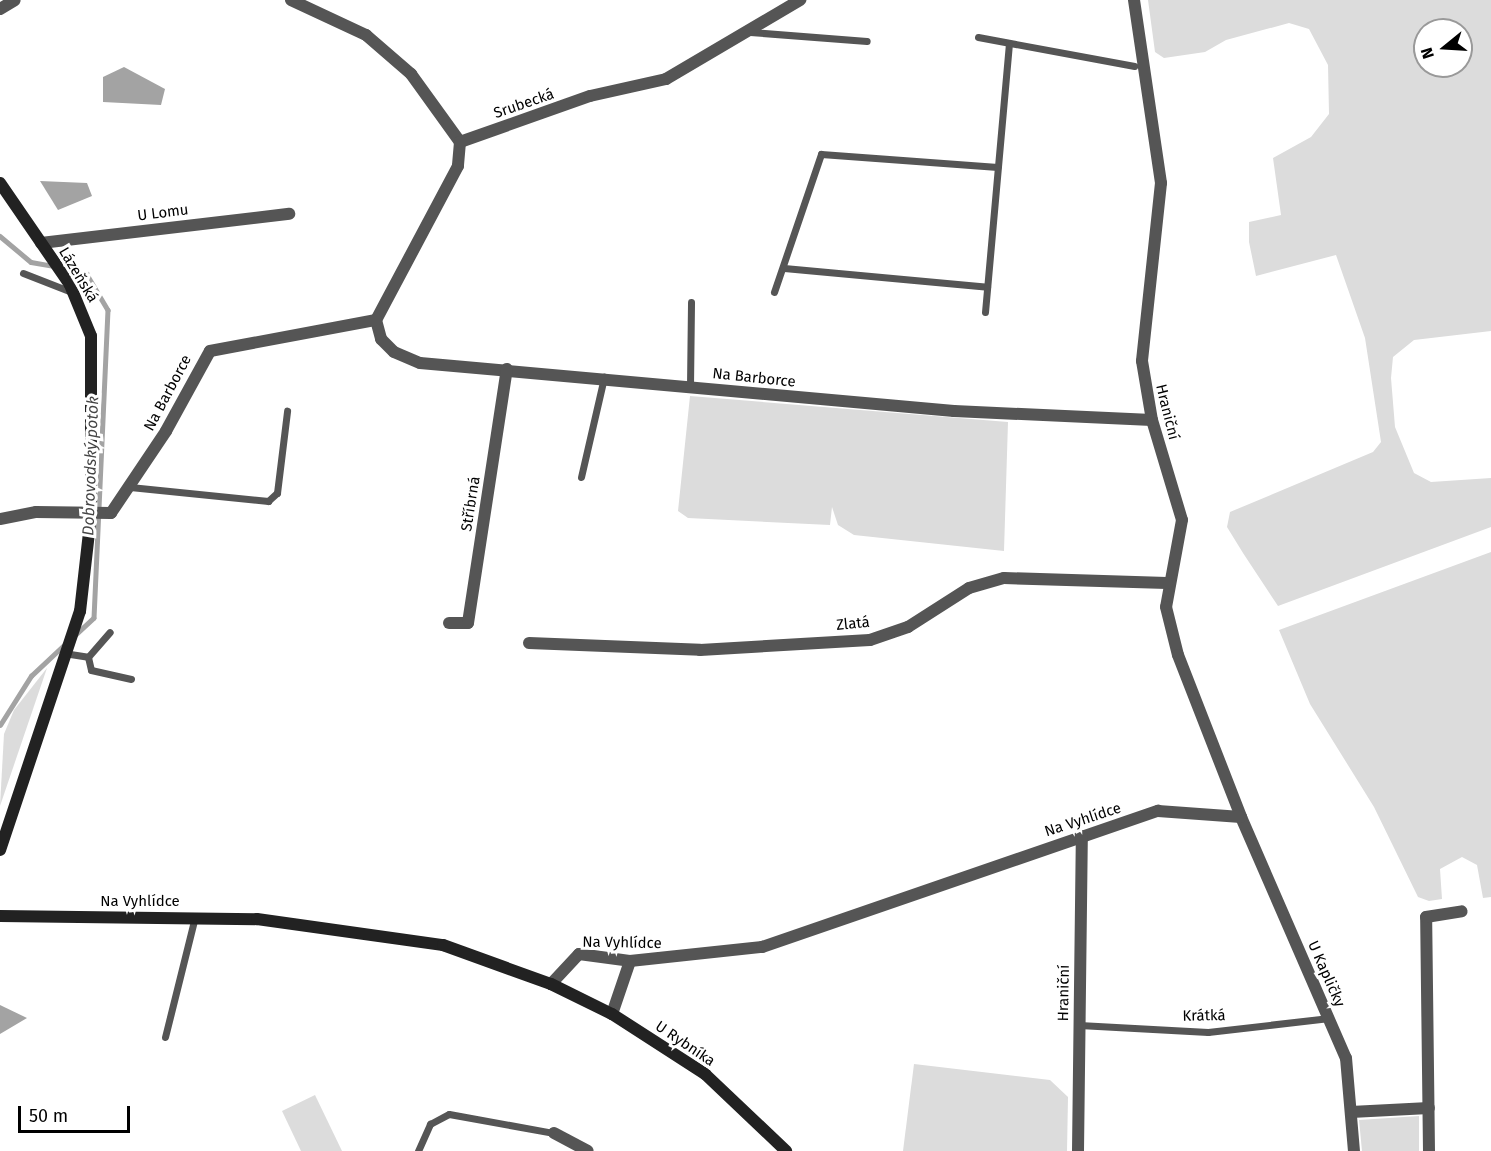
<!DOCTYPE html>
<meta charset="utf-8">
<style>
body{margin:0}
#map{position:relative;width:1491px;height:1151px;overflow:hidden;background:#fff;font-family:"Fira Sans",sans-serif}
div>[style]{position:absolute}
.green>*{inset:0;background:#dcdcdc}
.water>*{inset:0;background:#a3a3a3}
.stream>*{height:4.5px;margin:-2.25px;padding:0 2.25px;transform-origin:2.25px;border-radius:2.25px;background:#a3a3a3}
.lane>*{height:7px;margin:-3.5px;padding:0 3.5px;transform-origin:3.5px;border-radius:3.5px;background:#555}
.street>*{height:12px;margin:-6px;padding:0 6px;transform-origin:6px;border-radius:6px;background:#555}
.secondary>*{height:12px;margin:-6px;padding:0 6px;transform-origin:6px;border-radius:6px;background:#222}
span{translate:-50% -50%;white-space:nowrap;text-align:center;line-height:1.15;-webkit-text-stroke:6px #fff;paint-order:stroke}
.street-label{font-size:15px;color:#000}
.water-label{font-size:16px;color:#444;font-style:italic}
.north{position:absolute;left:1413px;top:18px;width:60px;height:60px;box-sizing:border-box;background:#fff;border:2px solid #999;border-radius:50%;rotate:252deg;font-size:16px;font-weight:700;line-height:24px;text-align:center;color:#000}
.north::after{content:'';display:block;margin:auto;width:21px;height:27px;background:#000;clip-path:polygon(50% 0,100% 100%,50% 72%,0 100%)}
.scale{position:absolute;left:18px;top:1106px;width:112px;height:27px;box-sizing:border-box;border:3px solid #000;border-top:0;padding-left:8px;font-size:18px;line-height:21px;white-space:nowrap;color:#000;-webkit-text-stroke:4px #fff;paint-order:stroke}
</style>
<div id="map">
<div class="green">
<div style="clip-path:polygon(evenodd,1148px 0,1491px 0,1491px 331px,1414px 340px,1393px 357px,1391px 378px,1395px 427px,1414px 473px,1431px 482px,1491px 478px,1491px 527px,1278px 606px,1243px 553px,1227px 527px,1230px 512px,1373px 452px,1381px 442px,1365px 338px,1336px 255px,1256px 276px,1249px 242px,1249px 222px,1281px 215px,1273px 158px,1311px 137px,1329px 114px,1328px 65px,1309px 29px,1289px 23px,1226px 40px,1205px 52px,1164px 58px,1155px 52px,1148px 0,1425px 30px,1461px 30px,1461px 66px,1425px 66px,1425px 30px)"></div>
<div style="clip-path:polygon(690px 396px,1008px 422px,1004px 551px,854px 535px,838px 525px,832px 507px,830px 525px,688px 518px,678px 511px)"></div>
<div style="clip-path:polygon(1491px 552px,1491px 897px,1483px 898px,1477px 865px,1462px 857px,1440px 869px,1442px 899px,1429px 901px,1418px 897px,1374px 807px,1310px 704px,1279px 630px)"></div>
<div style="clip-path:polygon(47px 668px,0 806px,4px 734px,14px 710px)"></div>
<div style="clip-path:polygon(914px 1064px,1050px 1080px,1068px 1097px,1067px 1151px,903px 1151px)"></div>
<div style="clip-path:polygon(315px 1095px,342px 1151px,301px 1151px,282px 1111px)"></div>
<div style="clip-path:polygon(1419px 1116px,1419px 1151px,1362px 1151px,1359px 1120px)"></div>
</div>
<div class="water">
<div style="clip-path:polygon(124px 67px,165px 89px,161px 105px,103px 102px,103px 77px)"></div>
<div style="clip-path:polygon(40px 181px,87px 183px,92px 196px,58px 210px)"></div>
<div style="clip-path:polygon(0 1005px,27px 1018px,0 1034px)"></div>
</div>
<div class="stream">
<div style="left:0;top:236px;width:40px;rotate:40deg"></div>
<div style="left:31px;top:262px;width:22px;rotate:10deg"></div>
<div style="left:62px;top:268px;width:25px;rotate:12deg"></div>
<div style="left:86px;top:273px;width:43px;rotate:59.3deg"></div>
<div style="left:108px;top:310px;width:308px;rotate:92.6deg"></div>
<div style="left:94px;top:618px;width:26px;rotate:137deg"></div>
<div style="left:0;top:725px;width:58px;rotate:-57.7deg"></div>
<div style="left:31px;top:676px;width:45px;rotate:-43.2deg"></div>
</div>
<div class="lane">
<div style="left:750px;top:32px;width:117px;rotate:4.4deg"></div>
<div style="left:978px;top:37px;width:159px;rotate:10.5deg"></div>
<div style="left:784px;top:268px;width:204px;rotate:5.3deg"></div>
<div style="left:23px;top:273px;width:55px;rotate:21.4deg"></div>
<div style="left:774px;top:292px;width:146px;rotate:-71.2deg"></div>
<div style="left:821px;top:154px;width:177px;rotate:4.2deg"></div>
<div style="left:985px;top:312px;width:269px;rotate:-84.9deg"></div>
<div style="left:690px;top:386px;width:84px;rotate:-89.3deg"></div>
<div style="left:581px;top:477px;width:103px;rotate:-77deg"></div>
<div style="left:130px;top:487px;width:139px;rotate:5.8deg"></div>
<div style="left:268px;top:501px;width:12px;rotate:-42deg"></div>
<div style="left:277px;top:493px;width:83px;rotate:-83deg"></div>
<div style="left:70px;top:654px;width:18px;rotate:9deg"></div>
<div style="left:88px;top:657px;width:33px;rotate:-49deg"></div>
<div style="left:88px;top:657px;width:13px;rotate:77deg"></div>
<div style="left:91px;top:670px;width:41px;rotate:12.7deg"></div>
<div style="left:1079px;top:1025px;width:129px;rotate:3.1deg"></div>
<div style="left:1208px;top:1032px;width:122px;rotate:-6.6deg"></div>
<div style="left:165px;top:1037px;width:124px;rotate:-76deg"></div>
<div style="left:418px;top:1151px;width:30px;rotate:-66deg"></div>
<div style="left:430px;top:1124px;width:21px;rotate:-28deg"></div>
<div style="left:449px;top:1114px;width:107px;rotate:10.3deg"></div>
</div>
<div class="street">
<div style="left:291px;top:0;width:83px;rotate:25deg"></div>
<div style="left:366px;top:35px;width:60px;rotate:40.9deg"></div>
<div style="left:411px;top:74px;width:84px;rotate:54.2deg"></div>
<div style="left:1134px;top:0;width:185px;rotate:81.6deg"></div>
<div style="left:1161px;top:183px;width:179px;rotate:96.1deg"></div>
<div style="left:1142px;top:361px;width:60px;rotate:80.4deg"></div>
<div style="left:1152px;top:420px;width:104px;rotate:73.3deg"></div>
<div style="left:1182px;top:520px;width:88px;rotate:100.4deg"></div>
<div style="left:1166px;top:607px;width:49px;rotate:76deg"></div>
<div style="left:1178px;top:655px;width:174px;rotate:68.7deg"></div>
<div style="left:1241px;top:817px;width:263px;rotate:66.5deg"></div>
<div style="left:1346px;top:1058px;width:93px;rotate:85.1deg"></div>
<div style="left:0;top:9px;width:17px;rotate:-31deg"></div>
<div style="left:460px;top:142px;width:24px;rotate:95deg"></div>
<div style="left:458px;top:166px;width:174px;rotate:118deg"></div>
<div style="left:376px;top:320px;width:20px;rotate:75deg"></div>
<div style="left:381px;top:339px;width:18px;rotate:45deg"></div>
<div style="left:394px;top:352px;width:28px;rotate:23deg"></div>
<div style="left:420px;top:363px;width:536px;rotate:5.14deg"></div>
<div style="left:954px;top:411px;width:198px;rotate:2.6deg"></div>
<div style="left:460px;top:142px;width:138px;rotate:-19.5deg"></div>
<div style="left:590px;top:96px;width:78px;rotate:-12.6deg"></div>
<div style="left:666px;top:79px;width:156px;rotate:-30.5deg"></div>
<div style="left:41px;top:243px;width:250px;rotate:-6.7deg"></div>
<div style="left:0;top:519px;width:37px;rotate:-11deg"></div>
<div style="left:36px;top:512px;width:75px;rotate:0.8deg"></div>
<div style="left:111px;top:513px;width:99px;rotate:-56.1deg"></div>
<div style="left:166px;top:431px;width:91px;rotate:-61.2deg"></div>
<div style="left:210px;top:351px;width:169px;rotate:-10.6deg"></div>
<div style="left:449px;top:623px;width:19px"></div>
<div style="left:468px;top:623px;width:257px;rotate:-81.3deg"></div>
<div style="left:529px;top:643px;width:171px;rotate:2.3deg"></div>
<div style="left:700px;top:650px;width:170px;rotate:-3.4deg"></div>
<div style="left:870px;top:640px;width:40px;rotate:-18.9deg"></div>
<div style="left:908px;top:627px;width:72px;rotate:-32.6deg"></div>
<div style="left:969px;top:588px;width:36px;rotate:-16deg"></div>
<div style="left:1004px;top:578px;width:163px;rotate:1.8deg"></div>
<div style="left:551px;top:984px;width:41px;rotate:-47deg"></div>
<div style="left:579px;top:954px;width:51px;rotate:7.8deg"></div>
<div style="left:630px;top:961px;width:133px;rotate:-6.1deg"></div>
<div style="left:762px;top:947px;width:419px;rotate:-19deg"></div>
<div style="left:1158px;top:811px;width:83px;rotate:4.1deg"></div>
<div style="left:612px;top:1014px;width:56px;rotate:-71.2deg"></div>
<div style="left:1351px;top:1112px;width:78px;rotate:-2.9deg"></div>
<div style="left:554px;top:1133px;width:38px;rotate:28deg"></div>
<div style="left:1078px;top:1151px;width:315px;rotate:-89.3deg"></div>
<div style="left:1429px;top:1151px;width:234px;rotate:-90.7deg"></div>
<div style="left:1426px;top:917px;width:36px;rotate:-9deg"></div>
</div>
<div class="secondary">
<div style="left:0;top:183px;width:124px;rotate:55.5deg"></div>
<div style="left:70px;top:285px;width:55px;rotate:67.6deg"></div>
<div style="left:91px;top:336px;width:179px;rotate:90deg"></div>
<div style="left:91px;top:515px;width:97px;rotate:96.5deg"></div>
<div style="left:80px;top:611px;width:252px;rotate:108.5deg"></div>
<div style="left:0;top:916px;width:257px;rotate:0.7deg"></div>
<div style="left:257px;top:919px;width:188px;rotate:8deg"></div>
<div style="left:443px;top:945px;width:115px;rotate:19.9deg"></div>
<div style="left:551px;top:984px;width:68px;rotate:26.2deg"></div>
<div style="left:612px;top:1014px;width:111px;rotate:32.8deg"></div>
<div style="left:705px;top:1074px;width:112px;rotate:43.5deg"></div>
</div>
<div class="street-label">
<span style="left:524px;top:104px;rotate:-19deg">Srubecká</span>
<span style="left:163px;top:213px;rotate:-7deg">U Lomu</span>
<span style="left:78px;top:275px;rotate:59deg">Lázeňská</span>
<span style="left:754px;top:378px;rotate:6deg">Na Barborce</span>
<span style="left:168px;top:393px;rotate:-62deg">Na Barborce</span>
<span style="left:1167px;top:412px;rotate:76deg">Hraniční</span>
<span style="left:471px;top:504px;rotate:-81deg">Stříbrná</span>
<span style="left:853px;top:624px;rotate:-6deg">Zlatá</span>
<span style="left:1083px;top:820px;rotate:-18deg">Na Vyhlídce</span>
<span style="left:140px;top:902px">Na Vyhlídce</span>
<span style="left:622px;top:943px;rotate:1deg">Na Vyhlídce</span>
<span style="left:1326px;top:974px;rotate:66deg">U Kapličky</span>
<span style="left:1064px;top:993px;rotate:-89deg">Hraniční</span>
<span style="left:1204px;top:1016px;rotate:-1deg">Krátká</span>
<span style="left:685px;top:1044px;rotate:34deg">U Rybníka</span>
</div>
<div class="water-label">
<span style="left:91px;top:466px;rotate:-88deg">Dobrovodský potok</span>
</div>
<div class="north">N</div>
<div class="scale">50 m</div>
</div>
